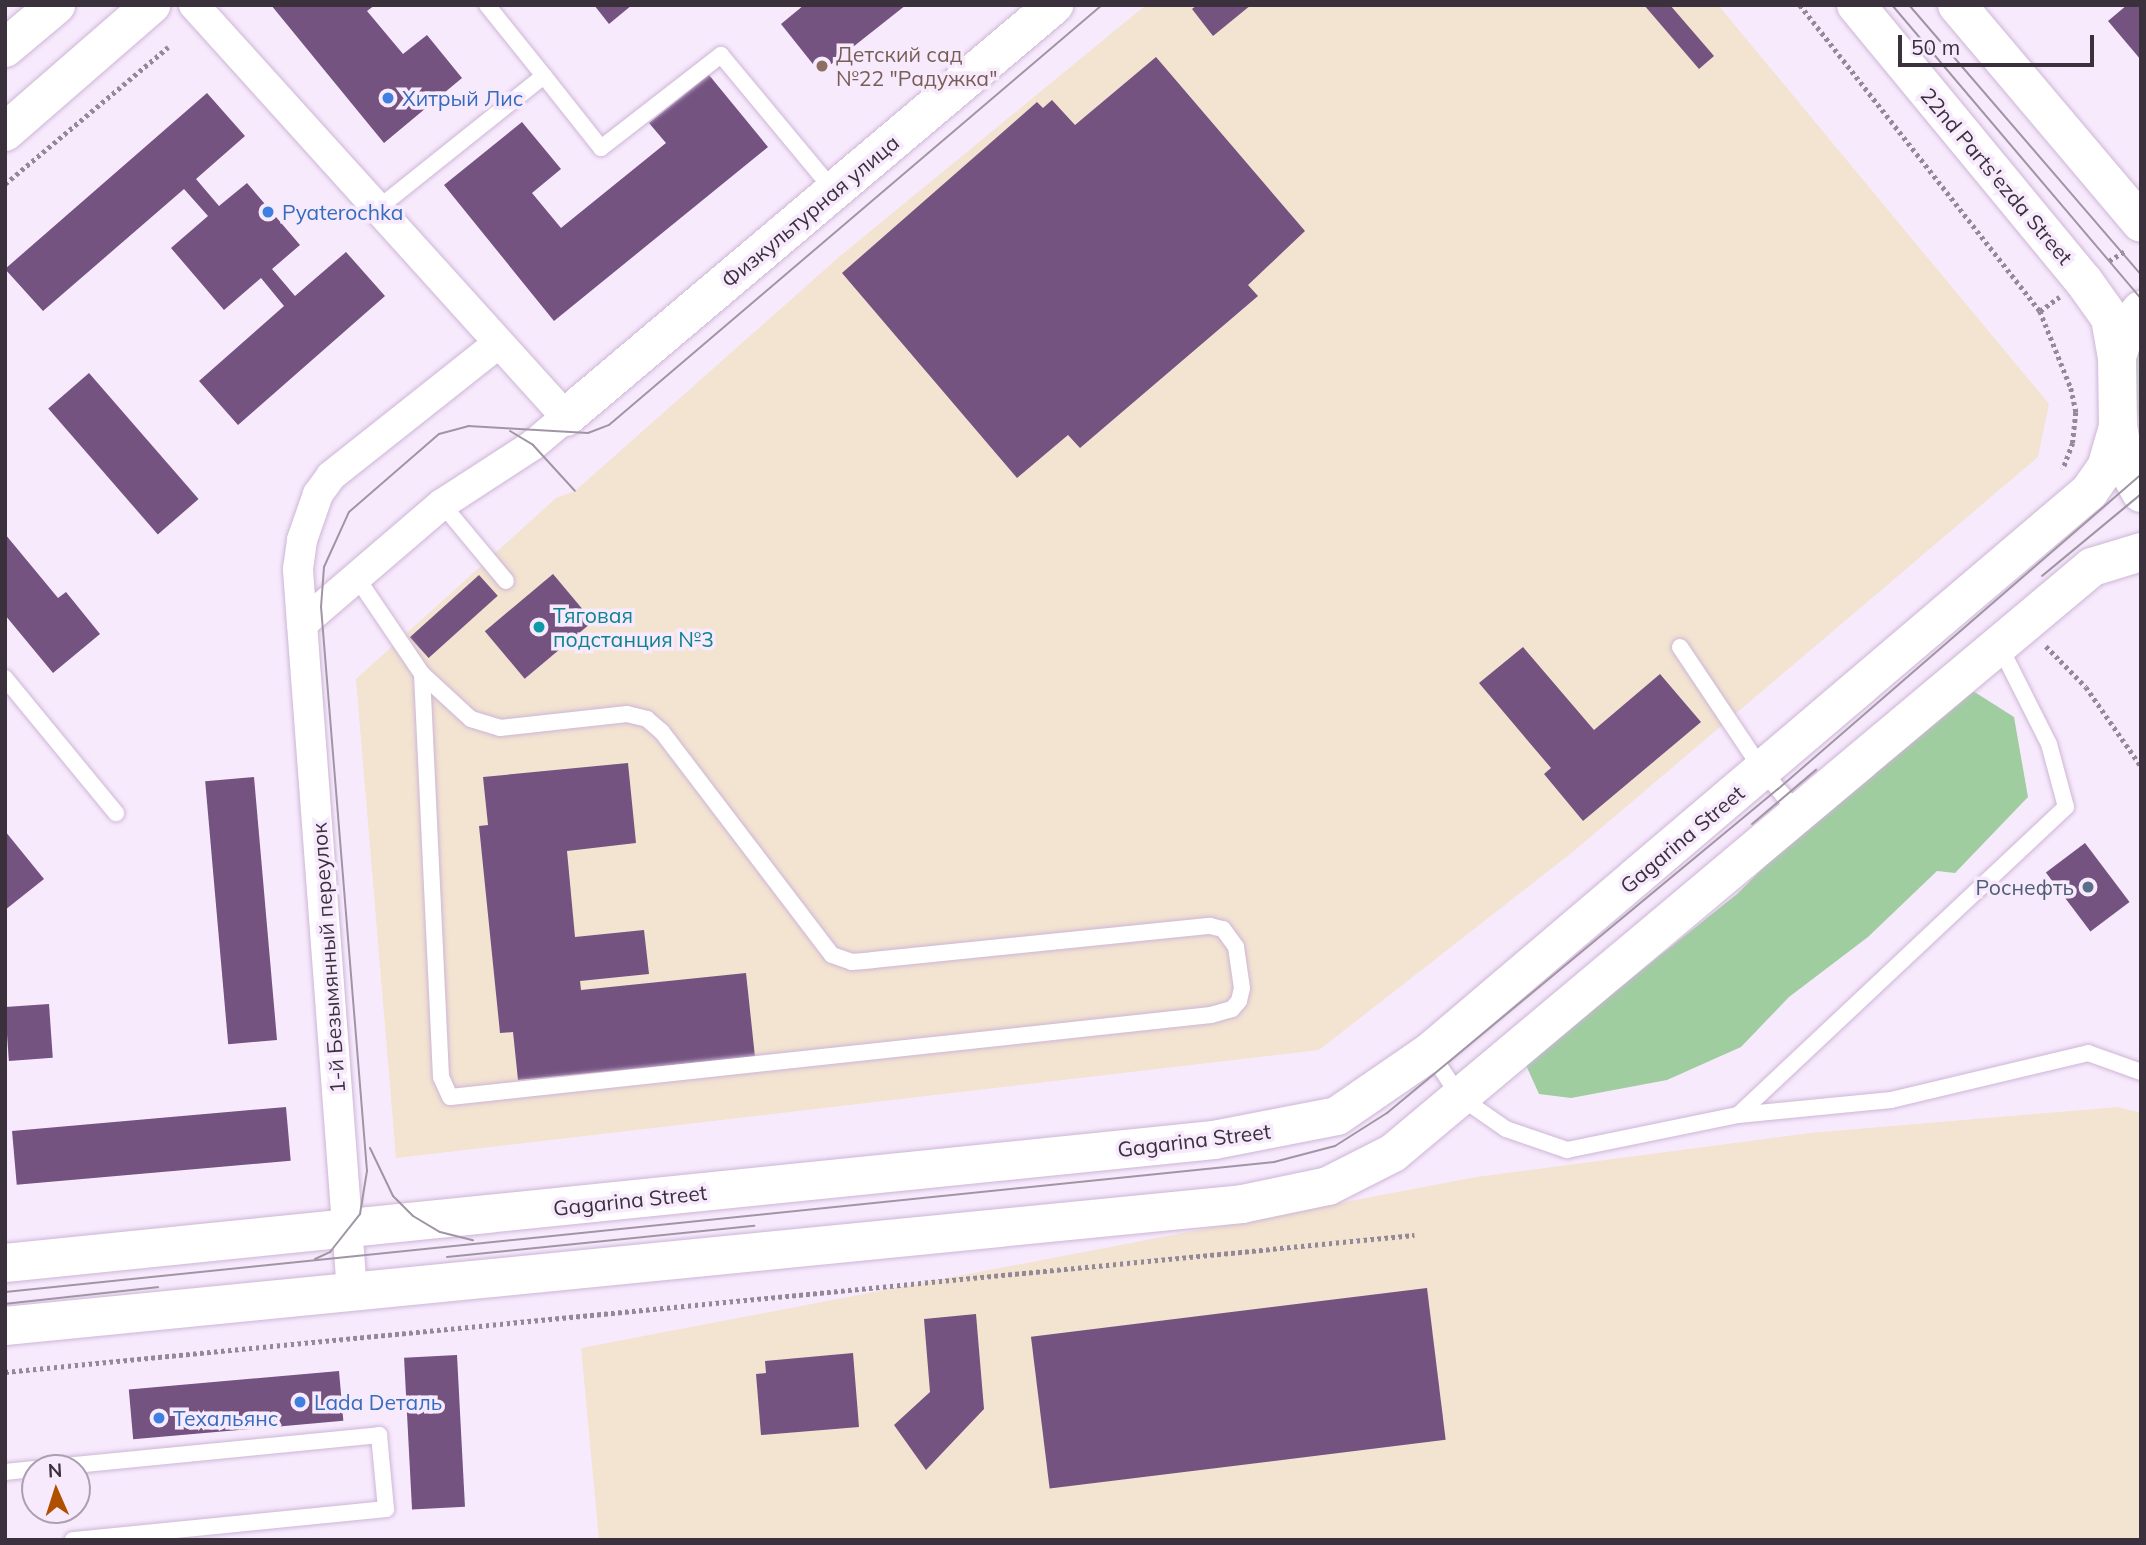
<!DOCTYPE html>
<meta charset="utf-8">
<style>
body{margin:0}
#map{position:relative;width:2146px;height:1545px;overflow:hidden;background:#f8eafd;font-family:Mulish,sans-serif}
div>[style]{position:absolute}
.industrial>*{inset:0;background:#f3e3d1}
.green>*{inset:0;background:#bcdfbd}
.forest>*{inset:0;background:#9fcda0}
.building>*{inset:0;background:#745380;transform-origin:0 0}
.path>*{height:4.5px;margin-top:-2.25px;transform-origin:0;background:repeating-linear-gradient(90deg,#948998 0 3.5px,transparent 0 7px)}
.roads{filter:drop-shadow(0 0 2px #cdb6d5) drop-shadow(0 0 2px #cdb6d5)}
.service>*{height:16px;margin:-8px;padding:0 8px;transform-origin:8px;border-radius:8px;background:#fff}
.minor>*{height:30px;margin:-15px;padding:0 15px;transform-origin:15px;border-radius:15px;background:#fff}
.secondary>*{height:38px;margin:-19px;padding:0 19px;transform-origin:19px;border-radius:19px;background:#fff}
.primary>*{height:38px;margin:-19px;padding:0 19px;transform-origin:19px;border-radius:19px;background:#fff}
.tram>*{height:2px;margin:-1px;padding:0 1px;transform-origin:1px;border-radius:1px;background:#a195a5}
.dots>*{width:19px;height:19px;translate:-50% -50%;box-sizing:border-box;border:4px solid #f8eafd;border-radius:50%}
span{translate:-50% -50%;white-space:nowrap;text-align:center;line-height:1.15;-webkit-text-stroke:7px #f8eafd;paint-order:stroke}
.education-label{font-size:21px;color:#785e54}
.left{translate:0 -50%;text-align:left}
.shop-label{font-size:21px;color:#366cbe}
.street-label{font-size:21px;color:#3a313d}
.culture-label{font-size:21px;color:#0d838f}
.service-label{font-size:21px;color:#4e5e75}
.right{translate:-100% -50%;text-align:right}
.frame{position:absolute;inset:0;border:7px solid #3a313d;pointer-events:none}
.north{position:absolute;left:21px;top:1454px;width:70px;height:70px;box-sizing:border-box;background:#f8eafd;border:2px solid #aca0b0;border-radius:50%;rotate:357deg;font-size:19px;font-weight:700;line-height:28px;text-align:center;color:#3a313d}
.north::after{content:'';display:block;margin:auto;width:24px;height:32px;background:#ae5000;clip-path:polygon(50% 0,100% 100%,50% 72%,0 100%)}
.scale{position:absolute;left:1898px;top:35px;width:196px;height:32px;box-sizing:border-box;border:4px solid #3a313d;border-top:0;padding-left:9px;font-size:21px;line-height:24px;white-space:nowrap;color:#3a313d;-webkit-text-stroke:5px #f8eafd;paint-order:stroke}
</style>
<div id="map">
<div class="industrial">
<div style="clip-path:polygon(1146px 5px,1718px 5px,2049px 404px,2038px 457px,1574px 851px,1319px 1050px,396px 1158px,356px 679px,556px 498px,575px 491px,839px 257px)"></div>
<div style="clip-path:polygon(2118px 1107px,2141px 1113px,2141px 1540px,599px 1540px,581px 1348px,1476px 1177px,1810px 1133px)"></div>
</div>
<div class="green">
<div style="clip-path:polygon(2141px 345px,2141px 429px,2132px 388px,2133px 362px)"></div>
</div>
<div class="forest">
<div style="clip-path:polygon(1973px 691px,2014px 717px,2028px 797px,1955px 873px,1937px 871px,1868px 937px,1789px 997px,1741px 1047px,1667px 1080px,1571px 1098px,1539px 1094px,1525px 1063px,1737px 894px,1853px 779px)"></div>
</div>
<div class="building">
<div style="clip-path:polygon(271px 5px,375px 5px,367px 11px,403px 54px,427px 35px,462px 78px,384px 143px)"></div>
<div style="clip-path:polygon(594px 5px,632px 5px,609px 24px)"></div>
<div style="clip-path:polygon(804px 5px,906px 5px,820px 73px,781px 24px)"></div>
<div style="clip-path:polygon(1197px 5px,1251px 5px,1213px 36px,1192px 9px)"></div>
<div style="clip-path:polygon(1644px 5px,1670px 5px,1714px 56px,1699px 69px)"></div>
<div style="clip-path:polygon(2127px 5px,2141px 5px,2141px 60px,2108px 21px)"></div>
<div style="clip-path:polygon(1156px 57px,1305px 231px,1248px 285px,1258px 296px,1080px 448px,1068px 435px,1017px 478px,842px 273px,1037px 102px,1043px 108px,1052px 100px,1075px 125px)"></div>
<div style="clip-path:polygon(709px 75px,768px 147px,554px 321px,444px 185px,522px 122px,561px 169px,532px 193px,561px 228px,666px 143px,649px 123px)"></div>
<div style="clip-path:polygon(207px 93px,245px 136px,196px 179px,219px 206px,247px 183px,300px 245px,272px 269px,295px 296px,346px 252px,385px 296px,238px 425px,199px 381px,284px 306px,261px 278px,224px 310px,171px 248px,208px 216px,184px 189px,43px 311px,5px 269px)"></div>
<div style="left:89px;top:373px;width:167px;height:54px;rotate:49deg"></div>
<div style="clip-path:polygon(5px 534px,58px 598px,66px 592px,100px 634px,53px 673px,5px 615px)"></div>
<div style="left:553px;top:574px;width:62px;height:89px;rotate:50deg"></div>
<div style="left:479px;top:575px;width:28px;height:93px;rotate:48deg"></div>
<div style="clip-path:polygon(1523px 647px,1594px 730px,1660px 674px,1701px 722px,1583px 821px,1544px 774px,1551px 768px,1479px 683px)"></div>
<div style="clip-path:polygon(628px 763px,636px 843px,567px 851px,575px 937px,644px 930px,649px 974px,580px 981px,581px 990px,746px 973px,755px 1057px,518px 1080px,513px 1032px,500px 1033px,479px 826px,488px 825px,483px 777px)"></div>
<div style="left:254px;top:777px;width:264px;height:49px;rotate:85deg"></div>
<div style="clip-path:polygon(5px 831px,44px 879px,5px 910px)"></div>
<div style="left:2085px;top:843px;width:74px;height:49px;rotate:53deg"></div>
<div style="left:49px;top:1004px;width:54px;height:44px;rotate:86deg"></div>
<div style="left:286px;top:1107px;width:54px;height:275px;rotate:85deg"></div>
<div style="left:1427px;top:1288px;width:153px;height:399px;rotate:83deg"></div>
<div style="clip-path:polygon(976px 1314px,984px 1409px,926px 1470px,894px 1425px,930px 1392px,924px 1319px)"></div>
<div style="clip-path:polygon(853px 1353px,859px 1427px,761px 1435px,756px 1374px,766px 1373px,765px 1361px)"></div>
<div style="left:457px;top:1355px;width:152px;height:53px;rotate:87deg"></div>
<div style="left:339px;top:1371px;width:50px;height:211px;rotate:85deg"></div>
</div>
<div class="path">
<div style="left:1800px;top:5px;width:389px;rotate:51.9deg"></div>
<div style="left:2040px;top:311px;width:83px;rotate:68.1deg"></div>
<div style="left:2071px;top:388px;width:25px;rotate:78deg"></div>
<div style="left:2076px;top:412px;width:31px;rotate:96deg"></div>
<div style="left:2073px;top:443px;width:28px;rotate:111deg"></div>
<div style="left:5px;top:184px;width:213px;rotate:-40deg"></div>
<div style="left:2109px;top:261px;width:19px;rotate:-32deg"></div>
<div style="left:2040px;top:311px;width:24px;rotate:-36deg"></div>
<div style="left:2046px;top:646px;width:57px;rotate:45.7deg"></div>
<div style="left:2086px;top:687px;width:96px;rotate:55.2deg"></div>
<div style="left:5px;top:1372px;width:1416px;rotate:-5.55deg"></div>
</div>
<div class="roads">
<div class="service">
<div style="left:487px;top:5px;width:91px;rotate:51.2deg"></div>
<div style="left:376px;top:210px;width:215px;rotate:-38.6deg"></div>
<div style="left:544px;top:76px;width:92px;rotate:51.6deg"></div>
<div style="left:601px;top:148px;width:152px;rotate:-37.8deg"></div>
<div style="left:721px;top:55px;width:177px;rotate:50.3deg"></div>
<div style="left:442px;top:504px;width:100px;rotate:50.3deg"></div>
<div style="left:357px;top:578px;width:116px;rotate:55.9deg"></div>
<div style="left:422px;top:674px;width:67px;rotate:42.6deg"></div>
<div style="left:471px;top:719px;width:30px;rotate:17deg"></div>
<div style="left:500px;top:728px;width:128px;rotate:-6.3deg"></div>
<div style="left:627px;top:714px;width:21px;rotate:14deg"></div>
<div style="left:647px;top:719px;width:20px;rotate:41deg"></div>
<div style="left:662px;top:732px;width:280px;rotate:52.7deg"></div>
<div style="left:832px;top:955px;width:21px;rotate:19deg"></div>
<div style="left:852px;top:962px;width:21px;rotate:-5deg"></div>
<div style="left:873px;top:960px;width:339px;rotate:-5.8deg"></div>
<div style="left:1210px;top:926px;width:13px;rotate:13deg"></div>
<div style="left:1223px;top:929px;width:22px;rotate:54deg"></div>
<div style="left:1236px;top:947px;width:41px;rotate:81.7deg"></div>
<div style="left:1242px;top:988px;width:13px;rotate:103deg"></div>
<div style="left:1239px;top:1001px;width:11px;rotate:131deg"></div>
<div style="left:1232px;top:1009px;width:22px;rotate:164deg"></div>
<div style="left:1211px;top:1015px;width:765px;rotate:173.85deg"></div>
<div style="left:450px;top:1097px;width:22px;rotate:-114deg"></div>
<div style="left:441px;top:1077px;width:403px;rotate:-92.7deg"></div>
<div style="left:1680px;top:647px;width:149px;rotate:56.2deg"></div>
<div style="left:1763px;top:771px;width:55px;rotate:50.2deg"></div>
<div style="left:5px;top:678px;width:175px;rotate:50.6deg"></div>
<div style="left:1430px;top:1052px;width:54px;rotate:56.3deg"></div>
<div style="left:1460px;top:1097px;width:56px;rotate:34.8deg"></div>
<div style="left:1506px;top:1129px;width:65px;rotate:19deg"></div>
<div style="left:1567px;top:1150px;width:175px;rotate:-11.6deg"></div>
<div style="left:1738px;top:1115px;width:154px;rotate:-5.6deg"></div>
<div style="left:1891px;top:1100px;width:203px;rotate:-13.4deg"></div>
<div style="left:2088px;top:1053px;width:56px;rotate:19.7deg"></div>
<div style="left:1738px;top:1115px;width:450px;rotate:-43.2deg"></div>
<div style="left:2066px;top:807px;width:65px;rotate:-105.1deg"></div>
<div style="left:2049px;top:744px;width:109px;rotate:-116.8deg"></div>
<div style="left:44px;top:1468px;width:337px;rotate:-5.6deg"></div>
<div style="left:379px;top:1435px;width:74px;rotate:84.6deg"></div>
<div style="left:386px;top:1509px;width:315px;rotate:174.3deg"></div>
<div style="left:5px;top:1472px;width:30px;rotate:-6deg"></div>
</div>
<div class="minor">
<div style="left:194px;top:5px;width:555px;rotate:47.92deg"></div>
<div style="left:566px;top:417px;width:43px;rotate:139.7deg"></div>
<div style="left:533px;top:445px;width:108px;rotate:147deg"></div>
<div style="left:442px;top:504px;width:184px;rotate:139.4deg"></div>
<div style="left:352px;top:1292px;width:670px;rotate:-94.28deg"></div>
<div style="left:302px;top:624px;width:55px;rotate:-94.2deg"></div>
<div style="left:298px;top:569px;width:29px;rotate:-82deg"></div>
<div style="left:302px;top:540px;width:49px;rotate:-70.8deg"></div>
<div style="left:318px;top:494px;width:22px;rotate:-54deg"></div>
<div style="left:331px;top:476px;width:211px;rotate:-38.4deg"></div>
</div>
<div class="secondary">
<div style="left:1856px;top:5px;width:357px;rotate:50.5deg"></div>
<div style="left:2083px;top:280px;width:47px;rotate:54.6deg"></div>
<div style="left:2110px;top:318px;width:39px;rotate:80deg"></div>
<div style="left:1957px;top:5px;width:285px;rotate:49.8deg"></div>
<div style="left:2141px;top:310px;width:24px;rotate:128deg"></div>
<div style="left:2126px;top:329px;width:28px;rotate:108deg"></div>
<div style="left:2117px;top:356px;width:71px;rotate:89.2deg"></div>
<div style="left:2118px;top:427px;width:38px;rotate:79deg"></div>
<div style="left:2125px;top:464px;width:33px;rotate:61deg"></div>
<div style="left:566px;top:417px;width:639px;rotate:-40.17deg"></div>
<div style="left:5px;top:1263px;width:1215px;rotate:-5.81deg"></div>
<div style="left:1214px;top:1140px;width:125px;rotate:-11deg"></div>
<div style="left:1337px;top:1116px;width:113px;rotate:-34.5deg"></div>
<div style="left:1430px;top:1052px;width:865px;rotate:-40.36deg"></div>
<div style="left:2089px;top:492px;width:29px;rotate:-55deg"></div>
<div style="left:2106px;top:468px;width:43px;rotate:-73.7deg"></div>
<div style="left:5px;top:1326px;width:1243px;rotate:-5.63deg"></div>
<div style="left:1242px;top:1204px;width:88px;rotate:-11.8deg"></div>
<div style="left:1328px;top:1186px;width:73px;rotate:-26.9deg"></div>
<div style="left:1393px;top:1153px;width:912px;rotate:-39.97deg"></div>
<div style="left:2092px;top:567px;width:51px;rotate:-17deg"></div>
</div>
<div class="primary">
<div style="left:5px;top:48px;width:67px;rotate:-40.1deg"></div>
<div style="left:5px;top:132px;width:194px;rotate:-41deg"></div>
</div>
</div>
<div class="tram">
<div style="left:1892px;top:5px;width:385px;rotate:49.7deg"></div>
<div style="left:1909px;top:5px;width:356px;rotate:49.3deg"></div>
<div style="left:510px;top:431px;width:27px;rotate:31deg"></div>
<div style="left:533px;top:445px;width:62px;rotate:47.6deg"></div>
<div style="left:2042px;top:576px;width:129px;rotate:-39.6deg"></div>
<div style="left:1752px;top:824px;width:84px;rotate:-40.2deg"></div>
<div style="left:370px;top:1148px;width:53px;rotate:64.4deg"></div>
<div style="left:393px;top:1196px;width:28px;rotate:45deg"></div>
<div style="left:413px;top:1216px;width:31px;rotate:31deg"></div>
<div style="left:440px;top:1232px;width:34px;rotate:14deg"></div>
<div style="left:447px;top:1257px;width:309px;rotate:-5.8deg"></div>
<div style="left:315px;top:1259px;width:17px;rotate:-25deg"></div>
<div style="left:330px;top:1252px;width:48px;rotate:-51.7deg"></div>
<div style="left:360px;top:1214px;width:44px;rotate:-80.8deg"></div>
<div style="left:367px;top:1171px;width:566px;rotate:-94.66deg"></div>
<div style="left:321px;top:607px;width:40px;rotate:-85.7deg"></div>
<div style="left:324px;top:567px;width:60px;rotate:-65.6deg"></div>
<div style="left:349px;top:512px;width:119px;rotate:-40.9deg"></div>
<div style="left:439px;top:434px;width:30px;rotate:-15deg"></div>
<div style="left:468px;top:426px;width:120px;rotate:3.3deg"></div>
<div style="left:588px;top:433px;width:22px;rotate:-21deg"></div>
<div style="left:609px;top:425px;width:648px;rotate:-40.43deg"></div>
<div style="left:5px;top:1292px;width:1276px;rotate:-5.85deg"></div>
<div style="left:1274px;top:1162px;width:63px;rotate:-14.7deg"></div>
<div style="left:1335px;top:1146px;width:62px;rotate:-32.4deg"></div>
<div style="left:1387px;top:1113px;width:508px;rotate:-39.65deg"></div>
<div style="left:1778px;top:789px;width:480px;rotate:-40.9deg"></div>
<div style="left:5px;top:1304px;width:154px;rotate:-6.3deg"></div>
</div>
<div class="dots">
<div style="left:822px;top:66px;background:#8d6e63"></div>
<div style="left:388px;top:98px;background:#3f7fe0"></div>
<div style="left:268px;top:212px;background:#3f7fe0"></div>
<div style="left:539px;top:627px;background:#0f9aa8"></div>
<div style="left:2088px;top:887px;background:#5c6f8a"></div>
<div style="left:300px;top:1402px;background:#3f7fe0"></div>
<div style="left:159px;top:1418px;background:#3f7fe0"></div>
</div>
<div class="education-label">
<span class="left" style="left:836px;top:66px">Детский сад<br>№22 "Радужка"</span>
</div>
<div class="shop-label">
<span class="left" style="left:402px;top:98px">Хитрый Лис</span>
<span class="left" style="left:282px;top:212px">Pyaterochka</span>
<span class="left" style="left:314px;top:1402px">Lada Dеталь</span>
<span class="left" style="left:173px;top:1418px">Техальянс</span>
</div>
<div class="street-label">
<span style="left:1997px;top:176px;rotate:50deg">22nd Parts'ezda Street</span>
<span style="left:810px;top:211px;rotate:-40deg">Физкультурная улица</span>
<span style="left:1682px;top:839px;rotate:-40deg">Gagarina Street</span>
<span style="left:328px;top:958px;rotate:-94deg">1-й Безымянный переулок</span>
<span style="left:1194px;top:1140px;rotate:-7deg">Gagarina Street</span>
<span style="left:630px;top:1200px;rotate:-6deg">Gagarina Street</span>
</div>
<div class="culture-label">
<span class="left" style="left:553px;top:627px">Тяговая<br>подстанция №3</span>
</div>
<div class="service-label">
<span class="right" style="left:2074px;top:887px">Роснефть</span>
</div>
<div class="frame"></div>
<div class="north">N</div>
<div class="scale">50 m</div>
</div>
